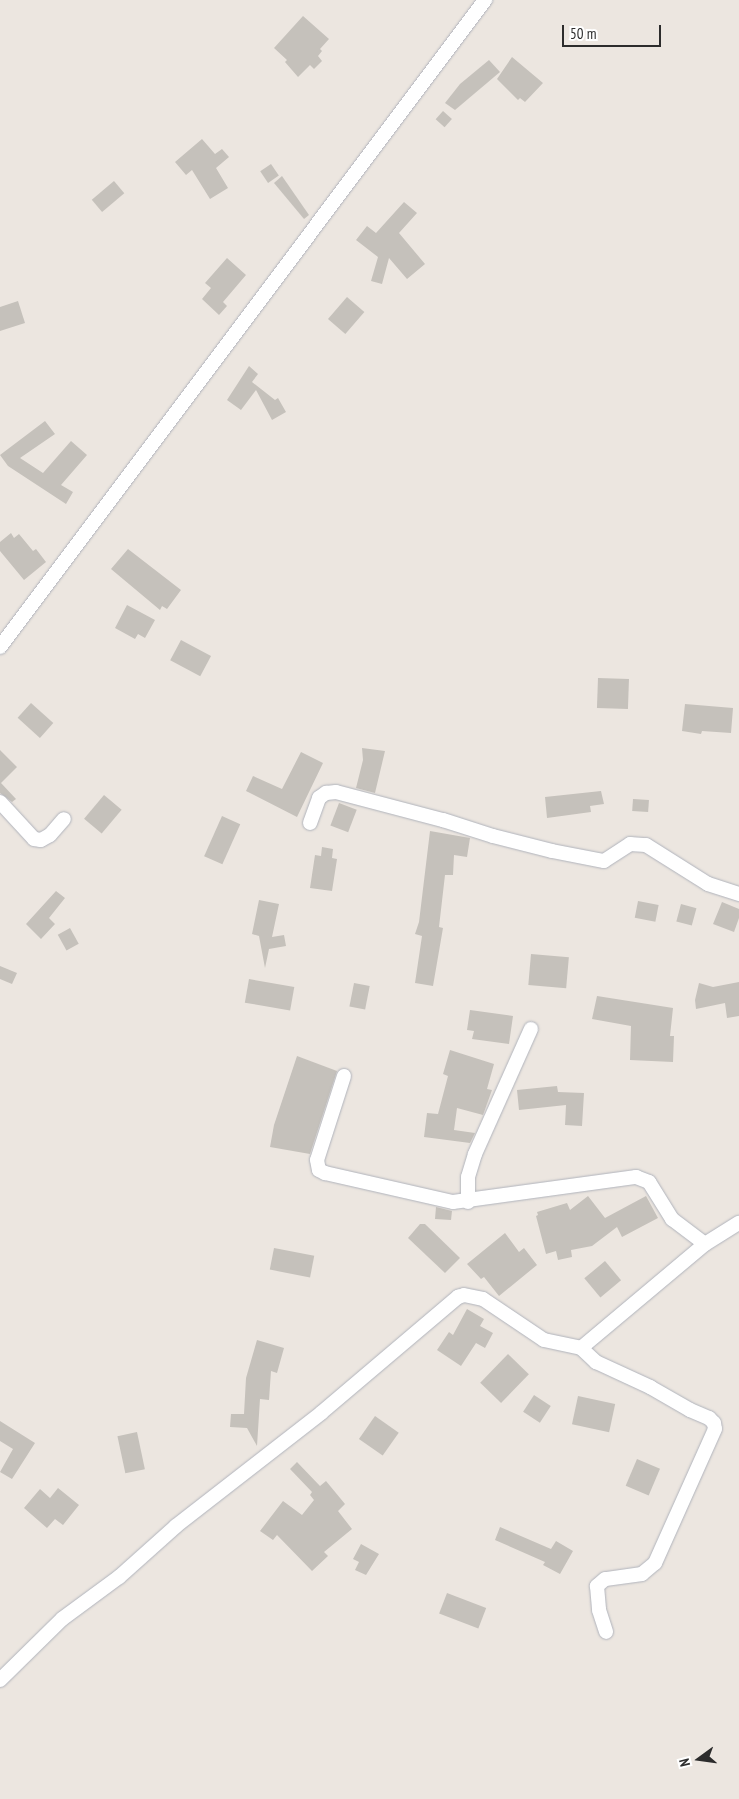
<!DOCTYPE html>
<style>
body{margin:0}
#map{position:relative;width:739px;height:1799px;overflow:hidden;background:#ece6e0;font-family:"PT Sans Narrow",sans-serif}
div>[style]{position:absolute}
.building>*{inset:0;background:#c5c1bb;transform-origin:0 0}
.roads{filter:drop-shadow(0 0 1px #b0b3bb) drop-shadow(0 0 1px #b0b3bb)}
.minor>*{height:14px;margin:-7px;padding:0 7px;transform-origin:7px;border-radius:7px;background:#fff}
span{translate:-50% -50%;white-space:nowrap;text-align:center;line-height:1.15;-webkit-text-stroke:4px #fff;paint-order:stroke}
.north{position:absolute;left:674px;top:1734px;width:50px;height:50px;-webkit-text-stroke:4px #fff;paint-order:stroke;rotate:256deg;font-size:14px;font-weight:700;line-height:20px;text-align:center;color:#2c2c2c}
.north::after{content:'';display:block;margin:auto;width:18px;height:22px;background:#2c2c2c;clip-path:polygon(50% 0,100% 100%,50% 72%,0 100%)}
.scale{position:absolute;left:562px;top:25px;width:99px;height:22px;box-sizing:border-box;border:2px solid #2c2c2c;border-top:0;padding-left:6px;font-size:15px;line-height:18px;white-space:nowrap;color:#2c2c2c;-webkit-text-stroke:4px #fff;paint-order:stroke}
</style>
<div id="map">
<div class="building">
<div style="clip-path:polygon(303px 16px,329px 39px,320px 49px,322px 51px,318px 56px,322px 61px,314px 69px,310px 65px,298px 77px,285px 62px,287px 60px,274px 48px)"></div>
<div style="clip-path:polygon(512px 57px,543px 83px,525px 102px,520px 98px,518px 100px,497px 79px)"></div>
<div style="clip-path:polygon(489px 60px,500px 72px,455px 110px,445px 103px,460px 84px)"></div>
<div style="left:443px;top:111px;width:12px;height:11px;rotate:42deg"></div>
<div style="clip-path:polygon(202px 139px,215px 154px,222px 149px,229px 157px,216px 168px,228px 188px,210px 199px,192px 170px,186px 175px,175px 162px)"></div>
<div style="left:271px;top:164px;width:14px;height:13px;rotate:56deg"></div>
<div style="clip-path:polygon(282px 176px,309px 215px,304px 219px,274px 183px)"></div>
<div style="left:114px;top:181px;width:16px;height:29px;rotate:50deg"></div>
<div style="clip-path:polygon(404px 202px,417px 213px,399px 233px,425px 264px,407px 279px,389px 258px,382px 284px,371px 281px,378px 257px,356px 240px,367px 226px,376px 233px)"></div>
<div style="clip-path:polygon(227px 258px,246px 275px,223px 302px,227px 306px,219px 315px,202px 299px,211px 288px,205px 283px)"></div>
<div style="left:347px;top:297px;width:23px;height:29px;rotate:41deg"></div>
<div style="clip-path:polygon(18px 301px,25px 323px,0 331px,0 307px)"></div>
<div style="clip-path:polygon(249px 366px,258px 374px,252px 382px,275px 400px,278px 398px,286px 412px,272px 420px,256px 390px,241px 410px,227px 400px)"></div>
<div style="clip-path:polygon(45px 421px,55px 434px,20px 458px,43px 473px,71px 441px,87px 455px,61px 485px,73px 492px,66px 504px,8px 466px,0 455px)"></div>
<div style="clip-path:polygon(11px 533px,14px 538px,19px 534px,33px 551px,36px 549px,46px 562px,24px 580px,0 551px,0 542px)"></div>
<div style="clip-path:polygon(128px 549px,181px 590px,167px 609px,162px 606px,160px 610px,111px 569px)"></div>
<div style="clip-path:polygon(127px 605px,155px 620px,145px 638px,138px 634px,135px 639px,115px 628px)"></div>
<div style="left:181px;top:640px;width:34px;height:23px;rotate:28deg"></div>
<div style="left:598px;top:678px;width:31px;height:30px;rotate:2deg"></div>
<div style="left:31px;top:703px;width:30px;height:20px;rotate:42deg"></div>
<div style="clip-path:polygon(685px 704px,733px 708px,731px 733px,702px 731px,701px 734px,682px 731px)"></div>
<div style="clip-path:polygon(362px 748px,385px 751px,375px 793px,356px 788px,363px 760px)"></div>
<div style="clip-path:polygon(0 750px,17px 767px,1px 783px,16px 799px,12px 802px,0 793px)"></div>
<div style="clip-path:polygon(301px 752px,323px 763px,297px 817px,246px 791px,253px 776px,282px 789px)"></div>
<div style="clip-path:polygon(601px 791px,604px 804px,590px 806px,591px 812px,547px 818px,545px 797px)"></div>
<div style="left:104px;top:795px;width:23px;height:31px;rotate:40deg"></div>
<div style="left:633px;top:799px;width:16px;height:12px;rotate:4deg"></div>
<div style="left:339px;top:803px;width:19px;height:24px;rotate:21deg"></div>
<div style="left:222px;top:816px;width:20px;height:44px;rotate:24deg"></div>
<div style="clip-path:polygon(430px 831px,470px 838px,467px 857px,454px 855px,453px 875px,445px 875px,439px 927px,443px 928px,433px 986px,415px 983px,422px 936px,415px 934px,419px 922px)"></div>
<div style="clip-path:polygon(322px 847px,333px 849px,332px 858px,337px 859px,332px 891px,310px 888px,315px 855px,321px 856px)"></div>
<div style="clip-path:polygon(56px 891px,65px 898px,49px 918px,55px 924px,41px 939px,26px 924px)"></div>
<div style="clip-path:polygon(259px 900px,279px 904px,272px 937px,284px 935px,286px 946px,269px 949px,265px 968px,259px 936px,252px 934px)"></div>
<div style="left:638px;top:901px;width:21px;height:17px;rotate:11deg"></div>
<div style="clip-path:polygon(722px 902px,739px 909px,739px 918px,734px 932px,713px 924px)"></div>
<div style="left:681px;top:904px;width:16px;height:18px;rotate:15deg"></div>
<div style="left:70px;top:928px;width:18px;height:14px;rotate:61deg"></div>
<div style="left:531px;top:954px;width:38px;height:31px;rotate:5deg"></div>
<div style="clip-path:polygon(0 966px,17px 973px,12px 984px,0 979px)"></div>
<div style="left:249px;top:979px;width:46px;height:24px;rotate:10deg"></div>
<div style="clip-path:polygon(739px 982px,739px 1016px,727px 1018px,725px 1003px,696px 1009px,695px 1000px,699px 983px,713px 987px)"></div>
<div style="left:354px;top:983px;width:16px;height:24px;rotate:11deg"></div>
<div style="clip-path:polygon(597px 996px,673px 1008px,670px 1036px,674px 1036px,673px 1062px,630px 1060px,631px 1026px,592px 1019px)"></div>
<div style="clip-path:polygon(470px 1010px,513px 1016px,509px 1044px,472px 1039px,474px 1031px,467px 1030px)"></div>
<div style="clip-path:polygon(450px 1050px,494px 1064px,487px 1089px,492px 1090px,483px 1115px,457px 1108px,454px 1130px,475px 1133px,470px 1143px,424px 1137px,427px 1113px,438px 1114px,448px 1076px,443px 1074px)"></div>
<div style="clip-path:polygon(297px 1056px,337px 1071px,310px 1154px,270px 1147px,274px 1125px)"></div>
<div style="clip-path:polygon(557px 1086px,558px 1092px,584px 1093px,582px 1126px,565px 1125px,566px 1105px,519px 1110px,517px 1090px)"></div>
<div style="clip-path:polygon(588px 1196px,605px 1218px,646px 1196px,658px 1218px,622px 1237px,617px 1227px,592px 1246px,571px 1250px,572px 1257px,558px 1260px,556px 1251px,546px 1254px,536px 1216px,538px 1215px,537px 1212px,567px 1203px,570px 1210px)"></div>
<div style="clip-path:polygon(436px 1207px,452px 1211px,451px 1220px,435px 1219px)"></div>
<div style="clip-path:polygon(420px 1224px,425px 1224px,460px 1258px,445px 1273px,408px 1238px)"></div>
<div style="clip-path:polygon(505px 1233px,519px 1252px,524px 1248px,537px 1265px,499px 1296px,484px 1277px,481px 1279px,467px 1264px)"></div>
<div style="left:274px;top:1248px;width:41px;height:22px;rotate:11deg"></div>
<div style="left:605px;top:1261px;width:25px;height:27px;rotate:50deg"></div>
<div style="clip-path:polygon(467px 1309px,484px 1319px,480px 1326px,493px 1333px,485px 1348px,476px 1343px,461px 1366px,437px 1350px,449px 1332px,453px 1335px)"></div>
<div style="clip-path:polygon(257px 1340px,284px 1348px,277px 1373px,271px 1371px,269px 1400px,260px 1399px,257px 1446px,247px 1428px,230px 1427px,231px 1414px,244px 1414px,246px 1378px)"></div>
<div style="left:508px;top:1354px;width:29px;height:40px;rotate:44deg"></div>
<div style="left:534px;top:1395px;width:20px;height:20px;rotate:33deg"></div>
<div style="left:578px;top:1396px;width:38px;height:29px;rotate:12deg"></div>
<div style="left:375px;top:1416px;width:29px;height:28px;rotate:35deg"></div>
<div style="clip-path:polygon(0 1421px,35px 1443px,12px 1479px,0 1472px,13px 1449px,0 1441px)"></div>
<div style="left:137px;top:1432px;width:38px;height:20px;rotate:78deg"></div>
<div style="left:637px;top:1459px;width:25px;height:29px;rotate:23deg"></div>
<div style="clip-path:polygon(297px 1462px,320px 1486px,326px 1481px,345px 1504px,338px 1511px,352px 1529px,324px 1552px,328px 1556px,312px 1571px,277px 1535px,273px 1540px,260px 1531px,283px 1501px,302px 1515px,314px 1500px,310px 1495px,312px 1492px,290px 1469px)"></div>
<div style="clip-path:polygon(58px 1488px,79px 1505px,63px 1525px,55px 1519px,47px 1528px,24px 1508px,40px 1489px,50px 1498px)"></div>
<div style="clip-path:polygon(500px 1527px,551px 1549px,556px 1541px,573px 1551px,560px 1574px,543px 1565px,545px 1562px,495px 1540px)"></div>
<div style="clip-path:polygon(361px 1544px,379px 1554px,366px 1575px,355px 1570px,359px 1562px,353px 1559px)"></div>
<div style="left:447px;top:1593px;width:42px;height:22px;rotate:21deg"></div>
</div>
<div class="roads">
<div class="minor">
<div style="left:0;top:647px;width:809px;rotate:-53.14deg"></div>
<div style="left:0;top:802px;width:50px;rotate:47.4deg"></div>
<div style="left:34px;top:839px;width:7px;rotate:8deg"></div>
<div style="left:41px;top:840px;width:10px;rotate:-29deg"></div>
<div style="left:50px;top:835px;width:21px;rotate:-49deg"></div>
<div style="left:310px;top:823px;width:27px;rotate:-70deg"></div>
<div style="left:319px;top:798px;width:9px;rotate:-36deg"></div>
<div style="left:326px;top:793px;width:10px;rotate:-6deg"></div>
<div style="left:336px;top:792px;width:111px;rotate:14.7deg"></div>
<div style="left:443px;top:820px;width:52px;rotate:17.7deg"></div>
<div style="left:493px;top:836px;width:61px;rotate:14.3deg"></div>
<div style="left:552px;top:851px;width:53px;rotate:10.9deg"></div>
<div style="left:604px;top:861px;width:31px;rotate:-33deg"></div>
<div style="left:630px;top:844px;width:16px;rotate:4deg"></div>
<div style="left:646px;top:845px;width:73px;rotate:32.2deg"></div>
<div style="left:708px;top:884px;width:33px;rotate:18deg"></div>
<div style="left:344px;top:1076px;width:88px;rotate:107.8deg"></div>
<div style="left:317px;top:1160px;width:10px;rotate:79deg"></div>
<div style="left:319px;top:1170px;width:7px;rotate:27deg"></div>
<div style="left:325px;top:1173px;width:131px;rotate:12.8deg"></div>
<div style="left:453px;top:1202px;width:185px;rotate:-7.8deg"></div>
<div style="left:636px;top:1177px;width:14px;rotate:21deg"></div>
<div style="left:649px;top:1182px;width:44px;rotate:58.1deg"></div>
<div style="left:672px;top:1219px;width:41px;rotate:37.1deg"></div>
<div style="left:468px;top:1202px;width:25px;rotate:-90deg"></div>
<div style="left:468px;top:1177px;width:24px;rotate:-73deg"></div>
<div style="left:475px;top:1154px;width:137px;rotate:-65.9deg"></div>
<div style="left:581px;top:1348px;width:162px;rotate:-40deg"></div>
<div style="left:705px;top:1244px;width:40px;rotate:-32deg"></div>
<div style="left:0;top:1680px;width:87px;rotate:-44.5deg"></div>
<div style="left:62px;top:1619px;width:71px;rotate:-36.4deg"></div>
<div style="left:119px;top:1577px;width:76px;rotate:-41.8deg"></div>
<div style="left:176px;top:1526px;width:184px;rotate:-37.9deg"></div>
<div style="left:321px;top:1413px;width:180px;rotate:-40.3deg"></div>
<div style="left:458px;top:1297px;width:6px;rotate:-18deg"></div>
<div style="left:464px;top:1295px;width:19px;rotate:12deg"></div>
<div style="left:483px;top:1299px;width:73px;rotate:33.9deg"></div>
<div style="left:544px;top:1340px;width:38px;rotate:12deg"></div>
<div style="left:581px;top:1348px;width:21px;rotate:43deg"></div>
<div style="left:596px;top:1362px;width:60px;rotate:24.8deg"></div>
<div style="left:650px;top:1387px;width:46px;rotate:29.9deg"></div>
<div style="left:690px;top:1410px;width:21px;rotate:23deg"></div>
<div style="left:709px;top:1418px;width:7px;rotate:45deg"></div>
<div style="left:714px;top:1423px;width:6px;rotate:81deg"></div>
<div style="left:715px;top:1429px;width:147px;rotate:114.1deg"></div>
<div style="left:655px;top:1563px;width:17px;rotate:140deg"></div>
<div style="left:642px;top:1574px;width:37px;rotate:172deg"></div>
<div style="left:605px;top:1579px;width:11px;rotate:139deg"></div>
<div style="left:597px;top:1586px;width:24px;rotate:85deg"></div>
<div style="left:599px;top:1610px;width:23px;rotate:72deg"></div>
</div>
</div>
<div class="north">N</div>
<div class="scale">50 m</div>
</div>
